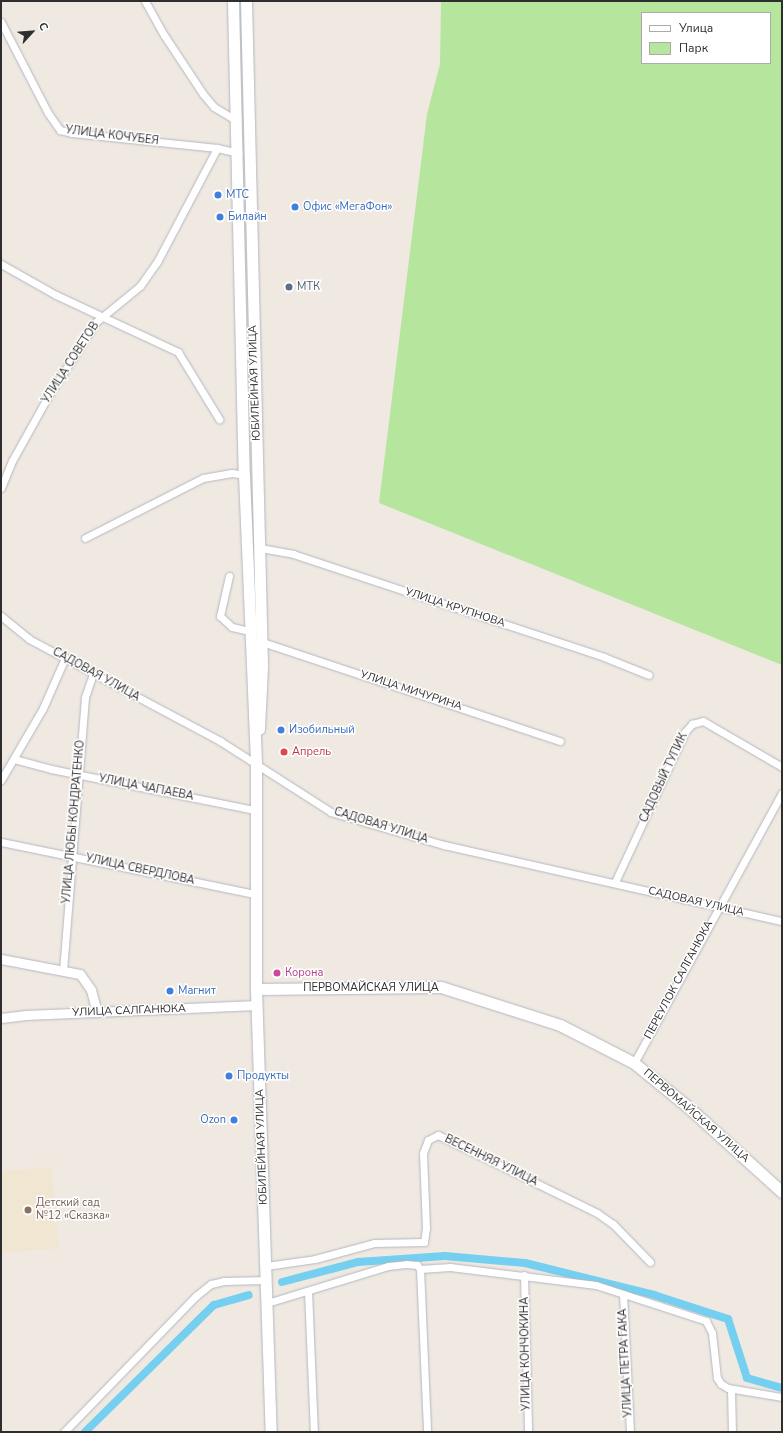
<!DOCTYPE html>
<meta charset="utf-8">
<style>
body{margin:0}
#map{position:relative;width:783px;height:1433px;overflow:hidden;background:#efe9e1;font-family:"Nunito Sans",sans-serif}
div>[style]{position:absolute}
.education>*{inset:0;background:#f0e6d1}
.green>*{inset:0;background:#b6e59e}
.canal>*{height:8px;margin:-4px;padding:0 4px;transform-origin:4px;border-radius:4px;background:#75cff0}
.roads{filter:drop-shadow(0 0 1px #b4b7c1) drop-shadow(0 0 1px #b4b7c1)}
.minor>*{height:7px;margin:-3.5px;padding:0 3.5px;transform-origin:3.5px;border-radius:3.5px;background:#fff}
.tertiary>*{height:9px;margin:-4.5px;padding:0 4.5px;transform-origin:4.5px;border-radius:4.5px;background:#fff}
.secondary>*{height:11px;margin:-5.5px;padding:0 5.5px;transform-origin:5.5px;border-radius:5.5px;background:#fff}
.dots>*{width:11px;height:11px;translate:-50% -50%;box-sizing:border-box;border:2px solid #fff;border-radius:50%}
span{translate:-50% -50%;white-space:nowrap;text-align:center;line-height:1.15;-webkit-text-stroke:3px #fff;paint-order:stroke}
.street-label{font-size:11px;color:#2e2e2e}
.shop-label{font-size:11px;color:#366cbe}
.left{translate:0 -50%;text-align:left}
.right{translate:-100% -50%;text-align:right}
.service-label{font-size:11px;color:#4e5e75}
.health-label{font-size:11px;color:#be3a42}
.hotel-label{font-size:11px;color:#b23c85}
.education-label{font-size:11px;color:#785e54}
.frame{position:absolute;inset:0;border:2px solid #2e2e2e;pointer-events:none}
.legend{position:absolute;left:641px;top:12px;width:130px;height:52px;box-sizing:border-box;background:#fff;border:1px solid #ababab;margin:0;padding:5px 7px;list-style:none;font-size:12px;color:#2e2e2e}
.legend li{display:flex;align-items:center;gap:8px;height:20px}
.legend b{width:20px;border:1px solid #ababab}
.north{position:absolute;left:12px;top:12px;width:40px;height:40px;-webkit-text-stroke:3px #fff;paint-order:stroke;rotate:64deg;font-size:11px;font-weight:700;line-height:16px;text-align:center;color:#2e2e2e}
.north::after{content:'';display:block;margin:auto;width:14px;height:18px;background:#2e2e2e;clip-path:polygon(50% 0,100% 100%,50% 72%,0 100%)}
</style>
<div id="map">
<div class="education">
<div style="clip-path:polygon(51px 1167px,59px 1248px,1px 1253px,1px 1171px)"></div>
</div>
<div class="green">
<div style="clip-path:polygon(evenodd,441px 1px,782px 1px,782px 665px,379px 503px,427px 114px,440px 64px,441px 1px,642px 13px,770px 13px,770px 63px,642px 63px,642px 13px)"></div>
</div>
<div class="canal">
<div style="left:282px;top:1282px;width:79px;rotate:-14.7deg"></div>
<div style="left:358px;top:1262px;width:87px;rotate:-3.9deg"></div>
<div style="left:445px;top:1256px;width:80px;rotate:5deg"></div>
<div style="left:525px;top:1263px;width:133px;rotate:13.9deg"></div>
<div style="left:654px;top:1295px;width:78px;rotate:18deg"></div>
<div style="left:728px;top:1319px;width:62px;rotate:72.1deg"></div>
<div style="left:747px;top:1378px;width:36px;rotate:16deg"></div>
<div style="left:85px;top:1432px;width:181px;rotate:-44.6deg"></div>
<div style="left:214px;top:1305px;width:36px;rotate:-16deg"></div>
</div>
<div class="roads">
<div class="minor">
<div style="left:145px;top:1px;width:39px;rotate:61deg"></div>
<div style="left:164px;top:35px;width:71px;rotate:56.5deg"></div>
<div style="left:203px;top:94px;width:17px;rotate:50deg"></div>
<div style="left:214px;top:107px;width:26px;rotate:31deg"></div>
<div style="left:1px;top:22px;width:102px;rotate:62.7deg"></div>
<div style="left:48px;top:113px;width:21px;rotate:55deg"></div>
<div style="left:60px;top:130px;width:12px;rotate:14deg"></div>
<div style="left:72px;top:133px;width:146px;rotate:5.9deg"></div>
<div style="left:217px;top:148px;width:22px;rotate:13deg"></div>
<div style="left:1px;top:264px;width:63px;rotate:29.4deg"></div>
<div style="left:56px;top:295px;width:135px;rotate:25deg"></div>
<div style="left:178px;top:352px;width:79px;rotate:58.5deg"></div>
<div style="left:1px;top:488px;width:29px;rotate:-68deg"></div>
<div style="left:12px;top:461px;width:72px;rotate:-60.9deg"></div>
<div style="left:47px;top:398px;width:90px;rotate:-57.2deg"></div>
<div style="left:96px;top:322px;width:57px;rotate:-39.3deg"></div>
<div style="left:140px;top:286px;width:29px;rotate:-55deg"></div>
<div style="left:157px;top:262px;width:129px;rotate:-62.2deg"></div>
<div style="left:85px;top:538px;width:132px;rotate:-27deg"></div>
<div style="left:203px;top:478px;width:29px;rotate:-10deg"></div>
<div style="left:232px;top:473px;width:12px;rotate:9deg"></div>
<div style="left:260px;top:548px;width:34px;rotate:10deg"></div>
<div style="left:293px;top:554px;width:328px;rotate:18.3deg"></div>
<div style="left:604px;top:657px;width:48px;rotate:21.8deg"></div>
<div style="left:229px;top:576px;width:41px;rotate:102.7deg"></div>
<div style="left:220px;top:616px;width:16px;rotate:43deg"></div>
<div style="left:232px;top:627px;width:17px;rotate:13deg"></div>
<div style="left:1px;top:616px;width:36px;rotate:39deg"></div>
<div style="left:29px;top:639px;width:217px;rotate:28.1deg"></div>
<div style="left:220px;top:741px;width:132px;rotate:32.6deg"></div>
<div style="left:331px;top:812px;width:118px;rotate:16.3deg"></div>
<div style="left:444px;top:845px;width:346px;rotate:12.7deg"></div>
<div style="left:262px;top:642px;width:314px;rotate:18.4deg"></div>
<div style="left:14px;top:759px;width:38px;rotate:15deg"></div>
<div style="left:51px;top:769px;width:208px;rotate:11.4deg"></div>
<div style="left:1px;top:780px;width:83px;rotate:-59.7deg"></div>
<div style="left:43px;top:708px;width:55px;rotate:-66.3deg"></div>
<div style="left:1px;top:842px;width:259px;rotate:11.6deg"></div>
<div style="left:615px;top:882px;width:166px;rotate:-65deg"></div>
<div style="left:685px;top:732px;width:11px;rotate:-49deg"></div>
<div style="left:692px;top:724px;width:11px;rotate:-15deg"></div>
<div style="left:703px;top:721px;width:91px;rotate:30.2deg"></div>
<div style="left:63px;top:971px;width:275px;rotate:-85.4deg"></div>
<div style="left:85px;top:697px;width:24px;rotate:-71deg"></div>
<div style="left:634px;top:1063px;width:308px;rotate:-61.3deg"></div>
<div style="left:266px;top:1266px;width:49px;rotate:-8.1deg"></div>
<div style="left:315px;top:1259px;width:61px;rotate:-15.2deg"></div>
<div style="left:374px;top:1243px;width:50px;rotate:-1.1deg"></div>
<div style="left:424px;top:1242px;width:14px;rotate:-82deg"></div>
<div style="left:426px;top:1228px;width:75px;rotate:-92.3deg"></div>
<div style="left:423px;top:1153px;width:14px;rotate:-69deg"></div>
<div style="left:428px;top:1140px;width:11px;rotate:-27deg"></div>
<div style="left:438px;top:1135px;width:177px;rotate:26.1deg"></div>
<div style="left:597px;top:1213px;width:19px;rotate:35deg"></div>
<div style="left:613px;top:1224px;width:53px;rotate:45.8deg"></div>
<div style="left:420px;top:1269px;width:163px;rotate:87.5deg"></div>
<div style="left:524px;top:1275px;width:157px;rotate:88.5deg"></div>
<div style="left:308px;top:1291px;width:141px;rotate:87.6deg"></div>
<div style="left:623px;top:1294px;width:138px;rotate:87.1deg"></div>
<div style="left:267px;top:1303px;width:127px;rotate:-17deg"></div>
<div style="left:388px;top:1266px;width:18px;rotate:-6deg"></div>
<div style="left:406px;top:1264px;width:11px;rotate:5deg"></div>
<div style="left:417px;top:1265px;width:5px;rotate:53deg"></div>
<div style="left:420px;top:1269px;width:30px;rotate:-4deg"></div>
<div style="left:450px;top:1267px;width:147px;rotate:7deg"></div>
<div style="left:596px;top:1285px;width:116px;rotate:18.1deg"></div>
<div style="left:706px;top:1321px;width:13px;rotate:63deg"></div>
<div style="left:712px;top:1333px;width:45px;rotate:83.7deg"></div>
<div style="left:717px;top:1378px;width:7px;rotate:56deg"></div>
<div style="left:721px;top:1384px;width:8px;rotate:30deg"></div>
<div style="left:728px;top:1388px;width:55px;rotate:9.5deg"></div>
<div style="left:731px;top:1389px;width:43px;rotate:88.7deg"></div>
<div style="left:64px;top:1432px;width:190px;rotate:-45.9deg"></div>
<div style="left:196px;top:1296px;width:19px;rotate:-39deg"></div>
<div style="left:211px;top:1284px;width:13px;rotate:-13deg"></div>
<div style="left:224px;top:1281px;width:42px;rotate:-1.4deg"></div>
</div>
<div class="tertiary">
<div style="left:1px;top:959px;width:80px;rotate:10.8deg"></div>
<div style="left:80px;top:974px;width:19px;rotate:55deg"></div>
<div style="left:91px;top:990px;width:23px;rotate:75deg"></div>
<div style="left:1px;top:1018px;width:25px;rotate:-7deg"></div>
<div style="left:26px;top:1015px;width:231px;rotate:-2.5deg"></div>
</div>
<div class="secondary">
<div style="left:233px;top:1px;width:474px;rotate:88.7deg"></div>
<div style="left:244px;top:475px;width:290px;rotate:87.6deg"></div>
<div style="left:256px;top:765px;width:224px;rotate:90deg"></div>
<div style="left:256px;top:989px;width:443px;rotate:88.1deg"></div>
<div style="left:246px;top:1px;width:666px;rotate:88.62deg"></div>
<div style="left:262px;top:667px;width:62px;rotate:92.8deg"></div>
<div style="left:256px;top:989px;width:185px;rotate:-0.6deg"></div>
<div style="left:441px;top:987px;width:125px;rotate:17.7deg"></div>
<div style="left:560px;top:1025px;width:83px;rotate:27.2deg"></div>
<div style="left:634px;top:1063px;width:68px;rotate:39.1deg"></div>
<div style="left:687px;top:1106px;width:128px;rotate:42.2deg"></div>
</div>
</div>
<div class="dots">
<div style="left:218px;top:195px;background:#3f7fe0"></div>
<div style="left:295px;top:207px;background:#3f7fe0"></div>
<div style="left:220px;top:217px;background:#3f7fe0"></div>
<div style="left:289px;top:287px;background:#5c6f8a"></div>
<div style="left:281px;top:730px;background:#3f7fe0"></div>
<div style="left:284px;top:752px;background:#e0444e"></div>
<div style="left:277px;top:973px;background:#d1479c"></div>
<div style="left:170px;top:991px;background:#3f7fe0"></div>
<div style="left:229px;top:1076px;background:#3f7fe0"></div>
<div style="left:234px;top:1120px;background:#3f7fe0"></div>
<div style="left:28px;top:1210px;background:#8d6e63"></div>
</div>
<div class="street-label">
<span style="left:112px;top:136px;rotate:7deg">УЛИЦА КОЧУБЕЯ</span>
<span style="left:71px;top:363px;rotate:-57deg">УЛИЦА СОВЕТОВ</span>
<span style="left:255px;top:383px;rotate:-92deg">ЮБИЛЕЙНАЯ УЛИЦА</span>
<span style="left:455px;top:608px;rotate:18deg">УЛИЦА КРУПНОВА</span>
<span style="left:96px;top:675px;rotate:29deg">САДОВАЯ УЛИЦА</span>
<span style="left:411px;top:691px;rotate:18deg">УЛИЦА МИЧУРИНА</span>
<span style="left:664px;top:778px;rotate:-65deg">САДОВЫЙ ТУПИК</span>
<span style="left:146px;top:788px;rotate:11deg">УЛИЦА ЧАПАЕВА</span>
<span style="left:74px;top:822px;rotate:-85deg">УЛИЦА ЛЮБЫ КОНДРАТЕНКО</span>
<span style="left:381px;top:826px;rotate:17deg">САДОВАЯ УЛИЦА</span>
<span style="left:140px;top:870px;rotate:12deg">УЛИЦА СВЕРДЛОВА</span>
<span style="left:696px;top:902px;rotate:13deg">САДОВАЯ УЛИЦА</span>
<span style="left:679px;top:980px;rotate:-62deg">ПЕРЕУЛОК САЛГАНЮКА</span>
<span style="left:371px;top:988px">ПЕРВОМАЙСКАЯ УЛИЦА</span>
<span style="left:129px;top:1011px;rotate:-2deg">УЛИЦА САЛГАНЮКА</span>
<span style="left:696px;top:1116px;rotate:41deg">ПЕРВОМАЙСКАЯ УЛИЦА</span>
<span style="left:262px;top:1147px;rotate:-92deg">ЮБИЛЕЙНАЯ УЛИЦА</span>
<span style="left:491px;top:1161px;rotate:26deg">ВЕСЕННЯЯ УЛИЦА</span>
<span style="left:526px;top:1354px;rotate:-91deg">УЛИЦА КОНЧОКИНА</span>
<span style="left:626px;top:1363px;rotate:-93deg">УЛИЦА ПЕТРА ГАКА</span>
</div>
<div class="shop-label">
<span class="left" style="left:226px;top:195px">МТС</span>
<span class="left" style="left:303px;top:207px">Офис «МегаФон»</span>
<span class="left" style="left:228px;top:217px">Билайн</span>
<span class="left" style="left:289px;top:730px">Изобильный</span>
<span class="left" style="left:178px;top:991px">Магнит</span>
<span class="left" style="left:237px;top:1076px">Продукты</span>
<span class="right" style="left:226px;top:1120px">Ozon</span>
</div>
<div class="service-label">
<span class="left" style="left:297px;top:287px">МТК</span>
</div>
<div class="health-label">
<span class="left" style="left:292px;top:752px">Апрель</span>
</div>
<div class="hotel-label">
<span class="left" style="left:285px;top:973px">Корона</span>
</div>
<div class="education-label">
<span class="left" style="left:36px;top:1210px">Детский сад<br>№12 «Сказка»</span>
</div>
<div class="frame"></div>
<ul class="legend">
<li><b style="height:5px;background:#fff"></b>Улица</li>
<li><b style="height:11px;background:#b6e59e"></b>Парк</li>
</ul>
<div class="north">С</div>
</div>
